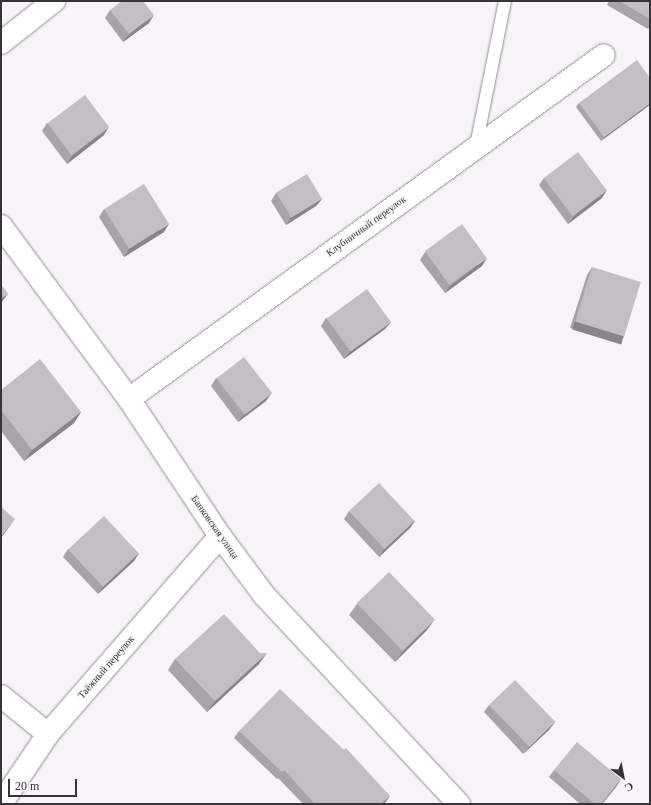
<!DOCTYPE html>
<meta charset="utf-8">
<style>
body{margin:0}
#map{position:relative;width:651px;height:805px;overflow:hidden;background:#f7f4f8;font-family:"Times New Roman",serif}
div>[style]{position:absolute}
.roads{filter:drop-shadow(0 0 1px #908d90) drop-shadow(0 0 1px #908d90)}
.service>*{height:12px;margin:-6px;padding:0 6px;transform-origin:6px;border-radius:6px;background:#fff}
.minor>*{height:22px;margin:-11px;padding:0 11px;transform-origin:11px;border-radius:11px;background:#fff}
.wall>*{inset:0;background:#a7a3a7}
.shaded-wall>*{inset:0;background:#888588;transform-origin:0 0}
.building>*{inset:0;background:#c2bec2;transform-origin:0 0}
span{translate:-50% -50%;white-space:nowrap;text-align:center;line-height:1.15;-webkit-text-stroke:3px #f7f4f8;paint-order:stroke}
.street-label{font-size:10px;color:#363436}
.frame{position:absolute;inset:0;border:2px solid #363436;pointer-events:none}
.north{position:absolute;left:603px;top:757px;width:40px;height:40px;-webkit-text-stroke:3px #f7f4f8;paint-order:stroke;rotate:148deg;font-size:11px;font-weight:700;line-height:16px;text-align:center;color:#363436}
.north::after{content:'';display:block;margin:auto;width:14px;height:18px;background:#363436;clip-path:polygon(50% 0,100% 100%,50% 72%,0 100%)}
.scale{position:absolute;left:8px;top:779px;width:69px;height:18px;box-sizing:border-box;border:2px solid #363436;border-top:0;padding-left:5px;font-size:12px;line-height:14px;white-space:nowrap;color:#363436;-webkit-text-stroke:3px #f7f4f8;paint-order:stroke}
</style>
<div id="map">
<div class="roads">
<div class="service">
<div style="left:476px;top:146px;width:148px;rotate:-78.7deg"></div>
</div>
<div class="minor">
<div style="left:1px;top:43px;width:68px;rotate:-38.4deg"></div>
<div style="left:1px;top:226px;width:215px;rotate:53.5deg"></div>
<div style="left:129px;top:399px;width:164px;rotate:56.4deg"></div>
<div style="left:220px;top:536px;width:74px;rotate:53.3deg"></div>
<div style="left:264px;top:595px;width:286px;rotate:47deg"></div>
<div style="left:129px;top:399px;width:586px;rotate:-35.91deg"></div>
<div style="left:1px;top:696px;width:60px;rotate:39deg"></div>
<div style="left:1px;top:804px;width:84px;rotate:-56.1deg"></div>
<div style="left:48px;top:734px;width:262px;rotate:-49deg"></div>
</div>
</div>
<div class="wall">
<div style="clip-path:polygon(609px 1px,650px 1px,650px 27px,648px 29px,607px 5px)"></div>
<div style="clip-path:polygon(110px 10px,149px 23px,123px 42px,105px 18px)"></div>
<div style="clip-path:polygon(650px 78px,601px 141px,576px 107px,579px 103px)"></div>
<div style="clip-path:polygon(47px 123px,104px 135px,67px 164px,42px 131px)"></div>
<div style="clip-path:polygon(544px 178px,602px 198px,568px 224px,539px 185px)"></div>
<div style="clip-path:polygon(276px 193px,322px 199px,316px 206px,286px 225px,271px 201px)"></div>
<div style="clip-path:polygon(104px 209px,164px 232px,124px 257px,99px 217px)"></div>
<div style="clip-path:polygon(425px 252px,482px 266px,445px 293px,420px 260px)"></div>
<div style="clip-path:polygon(592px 267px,624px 336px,619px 343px,570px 328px,587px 275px)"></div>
<div style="clip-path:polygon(326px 318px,391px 322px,385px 329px,344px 359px,321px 326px)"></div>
<div style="clip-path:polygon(216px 378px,266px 401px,238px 422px,211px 386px)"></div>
<div style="clip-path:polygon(1px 390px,81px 412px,74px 423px,24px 461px,1px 431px)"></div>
<div style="clip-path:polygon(349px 511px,415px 521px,410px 528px,379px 557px,344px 519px)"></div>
<div style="clip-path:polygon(68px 549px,139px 553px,134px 561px,98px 594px,63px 557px)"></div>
<div style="clip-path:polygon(357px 604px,427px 630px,395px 662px,349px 615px)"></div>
<div style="clip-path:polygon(175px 659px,259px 664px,207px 712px,168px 670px)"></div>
<div style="clip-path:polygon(489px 705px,555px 722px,549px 730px,523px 754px,484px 712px)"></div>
<div style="clip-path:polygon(239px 731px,390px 796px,384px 804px,303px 804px,278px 778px,277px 779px,234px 738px)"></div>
<div style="clip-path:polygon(554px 770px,621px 779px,616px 787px,602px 804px,580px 804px,549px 777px)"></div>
</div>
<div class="shaded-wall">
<div style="clip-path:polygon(154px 15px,149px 23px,123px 42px,129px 34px)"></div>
<div style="clip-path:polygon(650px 103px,650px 105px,601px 141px,604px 137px)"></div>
<div style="clip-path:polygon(109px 127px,104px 135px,67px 164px,72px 156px)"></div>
<div style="clip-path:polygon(607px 190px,602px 198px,568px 224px,574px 216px)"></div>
<div style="clip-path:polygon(322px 199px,316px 206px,286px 225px,291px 218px)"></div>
<div style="clip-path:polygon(169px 224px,164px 232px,124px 257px,129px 249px)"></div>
<div style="clip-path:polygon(487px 258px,482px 266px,445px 293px,450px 286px)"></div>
<div style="clip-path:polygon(8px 294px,1px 303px,1px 298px)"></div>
<div style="left:575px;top:321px;width:51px;height:9px;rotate:17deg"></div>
<div style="clip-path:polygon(391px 322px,385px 329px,344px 359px,350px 351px)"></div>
<div style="clip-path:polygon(272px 393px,266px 401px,238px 422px,243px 415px)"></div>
<div style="clip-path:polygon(81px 412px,74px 423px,24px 461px,32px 450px)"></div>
<div style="clip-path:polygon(15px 519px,7px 530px,1px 538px,1px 536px)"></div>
<div style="clip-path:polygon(415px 521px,410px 528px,379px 557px,384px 549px)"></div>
<div style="clip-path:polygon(139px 553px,134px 561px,98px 594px,103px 587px)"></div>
<div style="clip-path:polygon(435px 619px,427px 630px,395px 662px,403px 651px)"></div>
<div style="clip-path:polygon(267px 653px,259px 664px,207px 712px,215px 701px)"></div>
<div style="clip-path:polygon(555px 722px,549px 730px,523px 754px,529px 747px)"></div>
<div style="clip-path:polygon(621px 779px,616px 787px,602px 804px,601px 804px)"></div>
<div style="clip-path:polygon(390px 796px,384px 804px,381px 804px)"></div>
</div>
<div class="building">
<div style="clip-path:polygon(122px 1px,143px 1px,154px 15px,129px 34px,110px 10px)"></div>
<div style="clip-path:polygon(619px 1px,650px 1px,650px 19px)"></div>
<div style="clip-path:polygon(637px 60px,650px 78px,650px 103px,604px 137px,579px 103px)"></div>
<div style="left:85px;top:95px;width:40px;height:47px;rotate:53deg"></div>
<div style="left:578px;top:152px;width:48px;height:43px;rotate:53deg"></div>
<div style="left:307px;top:174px;width:29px;height:36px;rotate:59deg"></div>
<div style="left:144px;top:184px;width:47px;height:47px;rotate:58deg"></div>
<div style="left:462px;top:224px;width:42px;height:46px;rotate:54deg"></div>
<div style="left:592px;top:267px;width:51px;height:57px;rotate:17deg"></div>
<div style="clip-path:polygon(1px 284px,8px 294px,1px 298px)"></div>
<div style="left:367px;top:289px;width:41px;height:50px;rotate:54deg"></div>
<div style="left:244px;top:357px;width:46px;height:35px;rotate:52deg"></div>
<div style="clip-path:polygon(40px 359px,81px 412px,32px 450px,1px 410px,1px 390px)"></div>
<div style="left:379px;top:483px;width:52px;height:41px;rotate:47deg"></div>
<div style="clip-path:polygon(1px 507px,15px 519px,1px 536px)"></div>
<div style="left:104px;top:516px;width:51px;height:49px;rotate:47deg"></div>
<div style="left:389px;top:572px;width:66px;height:45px;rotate:46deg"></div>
<div style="clip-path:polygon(224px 614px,260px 653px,267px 653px,215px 701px,175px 659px)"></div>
<div style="left:515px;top:680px;width:58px;height:36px;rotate:46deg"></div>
<div style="clip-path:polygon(280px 689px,344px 750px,346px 748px,390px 796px,381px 804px,315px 804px,284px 770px,282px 772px,239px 731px)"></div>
<div style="clip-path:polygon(577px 742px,621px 779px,601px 804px,595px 804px,554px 770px)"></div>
</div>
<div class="street-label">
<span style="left:366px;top:226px;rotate:-36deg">Клубничный переулок</span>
<span style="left:215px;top:527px;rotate:55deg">Банковская улица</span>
<span style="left:106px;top:667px;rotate:-49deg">Таёжный переулок</span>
</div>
<div class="frame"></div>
<div class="north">С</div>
<div class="scale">20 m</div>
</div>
